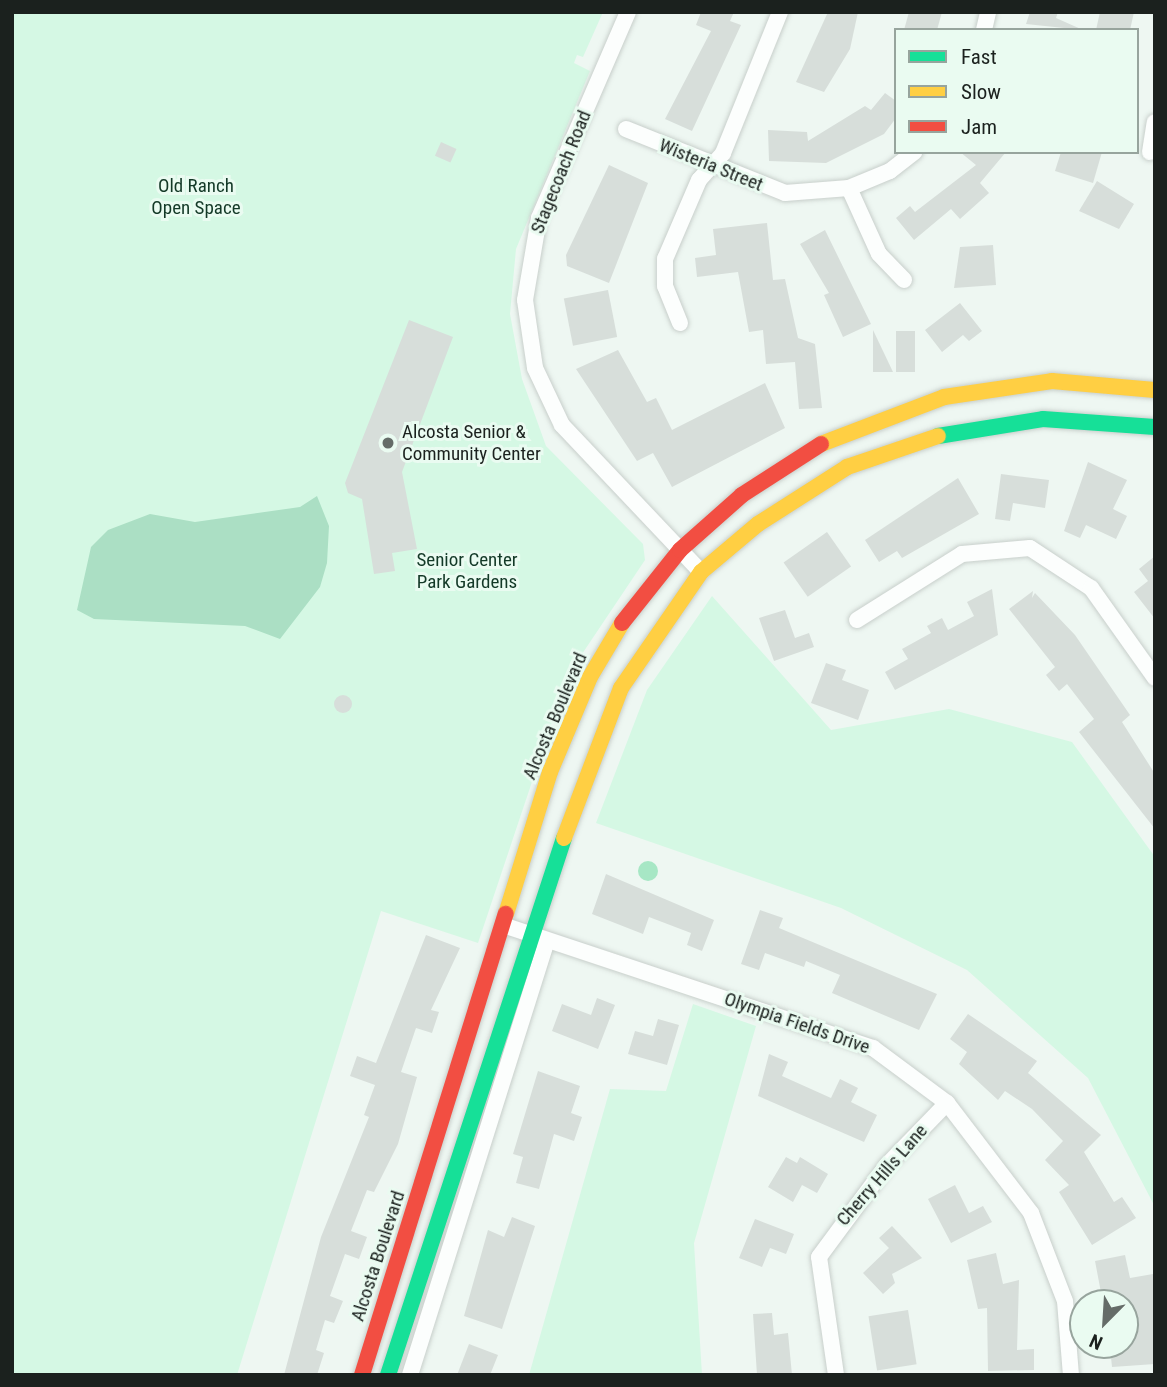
<!DOCTYPE html>
<style>
body{margin:0}
#map{position:relative;width:1167px;height:1387px;overflow:hidden;background:#eef7f2;font-family:"Roboto Condensed",sans-serif}
div>[style]{position:absolute}
.green>*{inset:0;background:#d5f8e4}
.forest>*{inset:0;background:#abdfc4}
.water>*{inset:0;background:#a7e7c5}
.round{border-radius:50%}
.building>*{inset:0;background:#d7deda;transform-origin:0 0}
.roads{filter:drop-shadow(0 0 2px #c8cfcb) drop-shadow(0 0 2px #c8cfcb)}
.street>*{height:16px;margin:-8px;padding:0 8px;transform-origin:8px;border-radius:8px;background:#fcfefd}
.fast>*{height:16px;margin:-8px;padding:0 8px;transform-origin:8px;border-radius:8px;background:#16e098}
.slow>*{height:16px;margin:-8px;padding:0 8px;transform-origin:8px;border-radius:8px;background:#ffcf43}
.jam>*{height:16px;margin:-8px;padding:0 8px;transform-origin:8px;border-radius:8px;background:#f24e42}
.dots>*{width:19px;height:19px;translate:-50% -50%;box-sizing:border-box;border:4px solid #eafbf1;border-radius:50%}
span{translate:-50% -50%;white-space:nowrap;text-align:center;line-height:1.15;-webkit-text-stroke:6px #eafbf1;paint-order:stroke}
.street-label{font-size:19px;color:#1b211e}
.park-label{font-size:19px;color:#133927}
.poi-label{font-size:19px;color:#1b211e}
.left{translate:0 -50%;text-align:left}
.frame{position:absolute;inset:0;border:14px solid #1b211e;pointer-events:none}
.legend{position:absolute;left:894px;top:28px;width:245px;height:126px;box-sizing:border-box;background:#eafbf1;border:2px solid #97a49d;margin:0;padding:9px 12px;list-style:none;font-size:21px;color:#1b211e}
.legend li{display:flex;align-items:center;gap:14px;height:35px}
.legend b{width:35px;border:2px solid #97a49d}
.north{position:absolute;left:1069px;top:1289px;width:70px;height:70px;box-sizing:border-box;background:#eafbf1;border:2px solid #97a49d;border-radius:50%;rotate:204deg;font-size:19px;font-weight:700;line-height:28px;text-align:center;color:#1b211e}
.north::after{content:'';display:block;margin:auto;width:24px;height:32px;background:#656c68;clip-path:polygon(50% 0,100% 100%,50% 72%,0 100%)}
</style>
<div id="map">
<div class="green">
<div style="clip-path:polygon(12px 12px,603px 12px,583px 57px,577px 55px,574px 63px,590px 71px,516px 249px,510px 314px,522px 379px,546px 446px,643px 544px,645px 560px,580px 657px,557px 707px,478px 943px,381px 911px,237px 1375px,12px 1375px)"></div>
<div style="clip-path:polygon(712px 596px,831px 730px,949px 709px,1072px 742px,1155px 857px,1155px 1207px,1088px 1078px,967px 970px,841px 908px,596px 823px,647px 690px)"></div>
<div style="clip-path:polygon(693px 1004px,756px 1026px,694px 1243px,702px 1375px,529px 1375px,610px 1089px,666px 1091px)"></div>
</div>
<div class="forest">
<div style="clip-path:polygon(317px 496px,329px 526px,327px 563px,320px 587px,280px 639px,245px 626px,94px 619px,77px 610px,91px 547px,108px 530px,150px 514px,195px 522px,300px 507px)"></div>
</div>
<div class="water">
<div class="round" style="left:638px;top:861px;width:20px;height:20px"></div>
</div>
<div class="building">
<div style="clip-path:polygon(701px 12px,734px 12px,730px 21px,741px 25px,692px 131px,665px 119px,711px 31px,696px 25px)"></div>
<div style="clip-path:polygon(828px 12px,858px 12px,850px 49px,824px 92px,796px 82px)"></div>
<div style="clip-path:polygon(909px 12px,942px 12px,937px 30px,904px 30px)"></div>
<div style="clip-path:polygon(1030px 12px,1058px 12px,1056px 18px,1083px 30px,1026px 24px)"></div>
<div style="clip-path:polygon(1100px 12px,1134px 12px,1130px 30px,1096px 30px)"></div>
<div style="clip-path:polygon(885px 93px,896px 101px,896px 118px,884px 134px,826px 163px,769px 161px,768px 130px,807px 132px,808px 141px,865px 106px,871px 110px)"></div>
<div style="left:441px;top:142px;width:17px;height:15px;rotate:24deg"></div>
<div style="clip-path:polygon(960px 152px,1006px 152px,980px 183px,989px 193px,960px 219px,951px 209px,914px 240px,896px 218px,910px 206px,915px 212px,976px 165px)"></div>
<div style="clip-path:polygon(1061px 152px,1102px 152px,1093px 183px,1055px 171px)"></div>
<div style="clip-path:polygon(609px 165px,648px 183px,609px 283px,567px 266px,566px 255px)"></div>
<div style="clip-path:polygon(1097px 181px,1134px 204px,1119px 229px,1079px 211px)"></div>
<div style="clip-path:polygon(767px 223px,773px 280px,785px 279px,798px 338px,815px 344px,822px 408px,799px 409px,795px 362px,766px 364px,763px 330px,749px 332px,738px 272px,697px 277px,695px 258px,716px 255px,713px 229px)"></div>
<div style="clip-path:polygon(825px 230px,871px 324px,843px 337px,824px 295px,829px 293px,800px 244px)"></div>
<div style="clip-path:polygon(993px 245px,996px 285px,954px 288px,960px 247px)"></div>
<div style="left:608px;top:290px;width:48px;height:45px;rotate:79deg"></div>
<div style="clip-path:polygon(960px 303px,982px 331px,969px 341px,963px 335px,942px 352px,925px 330px)"></div>
<div style="clip-path:polygon(409px 320px,453px 337px,402px 472px,417px 549px,392px 553px,395px 571px,374px 574px,362px 499px,348px 493px,345px 483px)"></div>
<div style="clip-path:polygon(873px 330px,893px 372px,873px 372px)"></div>
<div style="left:896px;top:331px;width:19px;height:41px"></div>
<div style="clip-path:polygon(618px 350px,647px 402px,656px 398px,672px 430px,765px 383px,785px 428px,672px 487px,653px 453px,637px 461px,576px 369px)"></div>
<div style="clip-path:polygon(1088px 462px,1127px 480px,1113px 509px,1127px 516px,1116px 539px,1086px 525px,1080px 538px,1064px 531px)"></div>
<div style="clip-path:polygon(1001px 474px,1049px 480px,1045px 508px,1013px 503px,1010px 521px,995px 519px)"></div>
<div style="clip-path:polygon(958px 478px,979px 514px,902px 558px,897px 551px,879px 562px,865px 540px)"></div>
<div style="left:827px;top:532px;width:42px;height:53px;rotate:55deg"></div>
<div style="clip-path:polygon(1155px 556px,1155px 619px,1134px 592px,1148px 581px,1139px 569px)"></div>
<div style="clip-path:polygon(992px 589px,998px 635px,895px 690px,885px 672px,908px 659px,902px 649px,931px 633px,927px 626px,942px 618px,948px 630px,974px 616px,967px 602px)"></div>
<div style="clip-path:polygon(1033px 591px,1032px 598px,1035px 593px,1075px 635px,1130px 715px,1122px 722px,1155px 774px,1155px 829px,1079px 732px,1094px 719px,1067px 684px,1059px 691px,1046px 675px,1055px 667px,1009px 609px)"></div>
<div style="clip-path:polygon(785px 610px,795px 638px,809px 633px,814px 647px,774px 661px,759px 618px)"></div>
<div style="clip-path:polygon(826px 663px,846px 670px,842px 680px,869px 690px,858px 720px,811px 703px)"></div>
<div class="round" style="left:334px;top:695px;width:18px;height:18px"></div>
<div style="clip-path:polygon(606px 874px,714px 920px,702px 951px,687px 945px,691px 933px,649px 917px,643px 934px,592px 914px)"></div>
<div style="clip-path:polygon(760px 910px,783px 918px,779px 928px,937px 994px,919px 1030px,832px 993px,840px 975px,806px 961px,804px 967px,765px 953px,759px 970px,741px 964px)"></div>
<div style="clip-path:polygon(426px 935px,460px 948px,431px 1010px,439px 1012px,432px 1033px,416px 1028px,401px 1072px,417px 1077px,398px 1144px,374px 1192px,367px 1190px,351px 1231px,367px 1237px,359px 1259px,345px 1254px,330px 1296px,343px 1301px,334px 1323px,325px 1320px,316px 1350px,324px 1353px,317px 1375px,284px 1375px,321px 1237px,369px 1117px,364px 1115px,375px 1085px,350px 1076px,357px 1056px,376px 1063px)"></div>
<div style="clip-path:polygon(597px 998px,615px 1005px,598px 1049px,552px 1031px,562px 1004px,591px 1015px)"></div>
<div style="clip-path:polygon(968px 1014px,1037px 1061px,1028px 1073px,1101px 1135px,1084px 1152px,1114px 1202px,1122px 1197px,1136px 1218px,1092px 1245px,1059px 1192px,1069px 1185px,1045px 1160px,1063px 1141px,1032px 1109px,1005px 1091px,998px 1100px,959px 1064px,967px 1052px,950px 1039px)"></div>
<div style="clip-path:polygon(658px 1019px,679px 1025px,667px 1065px,628px 1054px,635px 1031px,653px 1036px)"></div>
<div style="clip-path:polygon(769px 1054px,788px 1062px,782px 1076px,831px 1098px,840px 1079px,858px 1088px,851px 1102px,877px 1115px,864px 1142px,758px 1096px)"></div>
<div style="clip-path:polygon(538px 1071px,580px 1086px,571px 1113px,582px 1117px,574px 1141px,554px 1134px,539px 1189px,516px 1183px,523px 1157px,513px 1154px)"></div>
<div style="clip-path:polygon(786px 1157px,797px 1163px,800px 1157px,828px 1174px,817px 1193px,802px 1185px,793px 1202px,768px 1187px)"></div>
<div style="clip-path:polygon(955px 1185px,969px 1213px,983px 1206px,992px 1222px,951px 1243px,928px 1199px)"></div>
<div style="clip-path:polygon(512px 1217px,535px 1226px,502px 1329px,464px 1316px,488px 1230px,504px 1237px)"></div>
<div style="clip-path:polygon(755px 1219px,794px 1234px,786px 1254px,770px 1248px,762px 1267px,739px 1258px)"></div>
<div style="clip-path:polygon(892px 1226px,922px 1258px,892px 1274px,895px 1283px,883px 1294px,863px 1273px,889px 1248px,879px 1238px)"></div>
<div style="clip-path:polygon(996px 1253px,1003px 1284px,1019px 1280px,1017px 1350px,1034px 1349px,1034px 1370px,988px 1371px,987px 1308px,978px 1309px,967px 1260px)"></div>
<div style="clip-path:polygon(1125px 1255px,1130px 1278px,1153px 1274px,1155px 1364px,1112px 1367px,1110px 1348px,1125px 1345px,1125px 1303px,1103px 1303px,1095px 1261px)"></div>
<div style="left:908px;top:1310px;width:55px;height:40px;rotate:81deg"></div>
<div style="clip-path:polygon(772px 1313px,774px 1335px,788px 1333px,792px 1375px,757px 1375px,753px 1314px)"></div>
<div style="clip-path:polygon(469px 1344px,498px 1355px,490px 1375px,457px 1375px)"></div>
</div>
<div class="roads">
<div class="street">
<div style="left:628px;top:12px;width:224px;rotate:113.4deg"></div>
<div style="left:539px;top:218px;width:83px;rotate:99.7deg"></div>
<div style="left:525px;top:300px;width:69px;rotate:81.6deg"></div>
<div style="left:535px;top:368px;width:63px;rotate:64.7deg"></div>
<div style="left:562px;top:425px;width:202px;rotate:46.6deg"></div>
<div style="left:984px;top:30px;width:18px;rotate:-77deg"></div>
<div style="left:626px;top:129px;width:171px;rotate:21.9deg"></div>
<div style="left:785px;top:193px;width:64px;rotate:-4.5deg"></div>
<div style="left:849px;top:188px;width:44px;rotate:-22.5deg"></div>
<div style="left:890px;top:171px;width:31px;rotate:-38deg"></div>
<div style="left:1150px;top:152px;width:30px;rotate:-81deg"></div>
<div style="left:849px;top:188px;width:72px;rotate:65.6deg"></div>
<div style="left:879px;top:254px;width:36px;rotate:46deg"></div>
<div style="left:680px;top:323px;width:40px;rotate:-112deg"></div>
<div style="left:665px;top:286px;width:27px;rotate:-90deg"></div>
<div style="left:665px;top:259px;width:86px;rotate:-66.7deg"></div>
<div style="left:699px;top:180px;width:36px;rotate:-48deg"></div>
<div style="left:723px;top:153px;width:152px;rotate:-68deg"></div>
<div style="left:857px;top:620px;width:124px;rotate:-32.2deg"></div>
<div style="left:962px;top:554px;width:68px;rotate:-5deg"></div>
<div style="left:1030px;top:548px;width:73px;rotate:33.3deg"></div>
<div style="left:1091px;top:588px;width:110px;rotate:54.6deg"></div>
<div style="left:503px;top:925px;width:390px;rotate:18.4deg"></div>
<div style="left:873px;top:1048px;width:92px;rotate:36.6deg"></div>
<div style="left:947px;top:1103px;width:138px;rotate:52.6deg"></div>
<div style="left:1031px;top:1213px;width:94px;rotate:68.9deg"></div>
<div style="left:1065px;top:1301px;width:74px;rotate:85.4deg"></div>
<div style="left:410px;top:1375px;width:453px;rotate:-72.5deg"></div>
<div style="left:836px;top:1375px;width:119px;rotate:-98.2deg"></div>
<div style="left:819px;top:1257px;width:114px;rotate:-53.5deg"></div>
<div style="left:887px;top:1165px;width:86px;rotate:-45.9deg"></div>
</div>
<div class="fast">
<div style="left:938px;top:436px;width:106px;rotate:-9.2deg"></div>
<div style="left:1043px;top:419px;width:112px;rotate:4.1deg"></div>
<div style="left:388px;top:1375px;width:565px;rotate:-71.85deg"></div>
</div>
<div class="slow">
<div style="left:821px;top:444px;width:132px;rotate:-20.9deg"></div>
<div style="left:944px;top:397px;width:109px;rotate:-8.4deg"></div>
<div style="left:1052px;top:381px;width:103px;rotate:5deg"></div>
<div style="left:564px;top:838px;width:160px;rotate:-69.2deg"></div>
<div style="left:621px;top:688px;width:141px;rotate:-55.4deg"></div>
<div style="left:701px;top:572px;width:75px;rotate:-40.1deg"></div>
<div style="left:758px;top:524px;width:106px;rotate:-32.6deg"></div>
<div style="left:847px;top:467px;width:96px;rotate:-18.8deg"></div>
<div style="left:506px;top:914px;width:149px;rotate:-72.8deg"></div>
<div style="left:550px;top:772px;width:103px;rotate:-67.2deg"></div>
<div style="left:590px;top:677px;width:63px;rotate:-59.3deg"></div>
</div>
<div class="jam">
<div style="left:622px;top:623px;width:93px;rotate:-51.5deg"></div>
<div style="left:680px;top:550px;width:83px;rotate:-41.6deg"></div>
<div style="left:742px;top:495px;width:94px;rotate:-32.8deg"></div>
<div style="left:362px;top:1375px;width:483px;rotate:-72.7deg"></div>
</div>
</div>
<div class="dots">
<div style="left:388px;top:443px;background:#656c68"></div>
</div>
<div class="street-label">
<span style="left:711px;top:165px;rotate:22deg">Wisteria Street</span>
<span style="left:561px;top:172px;rotate:-68deg">Stagecoach Road</span>
<span style="left:555px;top:716px;rotate:-67deg">Alcosta Boulevard</span>
<span style="left:797px;top:1023px;rotate:19deg">Olympia Fields Drive</span>
<span style="left:882px;top:1175px;rotate:-49deg">Cherry Hills Lane</span>
<span style="left:378px;top:1256px;rotate:-72deg">Alcosta Boulevard</span>
</div>
<div class="park-label">
<span style="left:196px;top:197px">Old Ranch<br>Open Space</span>
<span style="left:467px;top:571px">Senior Center<br>Park Gardens</span>
</div>
<div class="poi-label">
<span class="left" style="left:402px;top:443px">Alcosta Senior &amp;<br>Community Center</span>
</div>
<div class="frame"></div>
<ul class="legend">
<li><b style="height:9px;background:#16e098"></b>Fast</li>
<li><b style="height:9px;background:#ffcf43"></b>Slow</li>
<li><b style="height:9px;background:#f24e42"></b>Jam</li>
</ul>
<div class="north">N</div>
</div>
